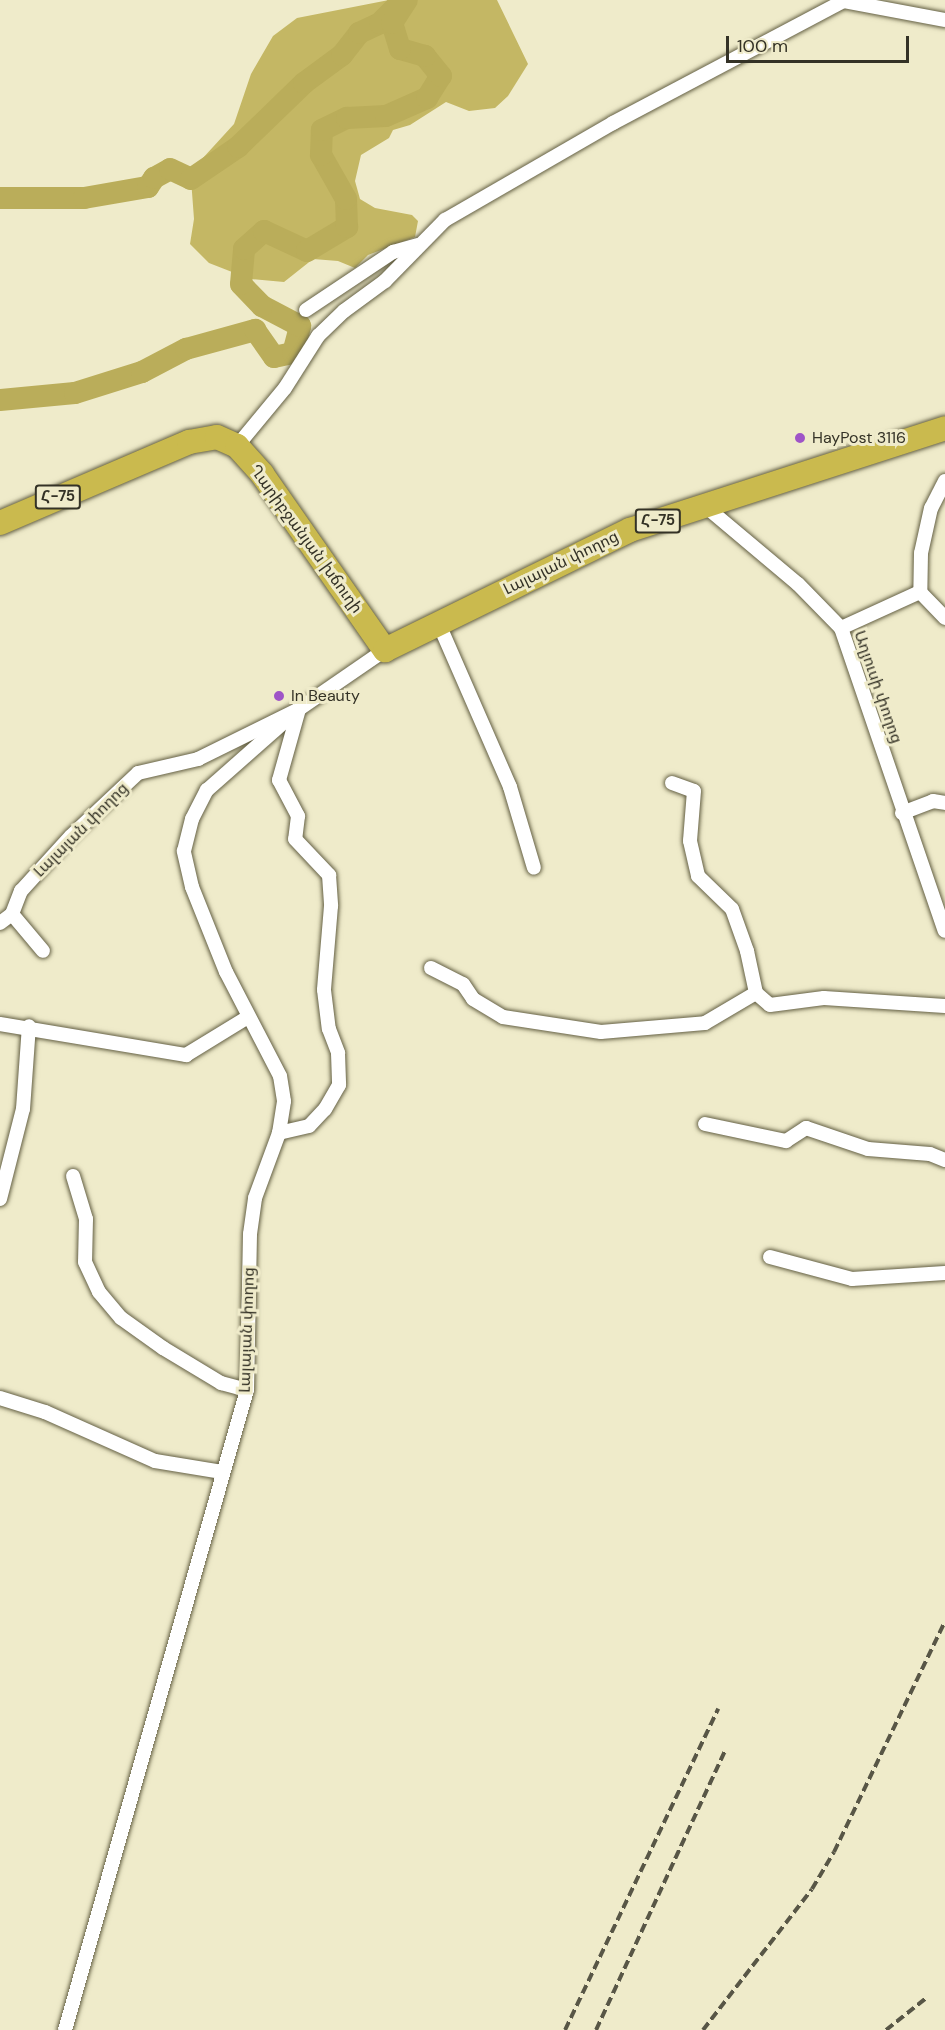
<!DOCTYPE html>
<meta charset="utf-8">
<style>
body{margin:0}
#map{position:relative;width:945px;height:2030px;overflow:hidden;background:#efebca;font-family:"DM Sans","Noto Sans Armenian",sans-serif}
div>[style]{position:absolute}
.forest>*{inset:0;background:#c4b764}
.river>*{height:22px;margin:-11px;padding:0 11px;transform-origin:11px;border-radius:11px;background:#baad5a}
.roads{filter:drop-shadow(0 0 2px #646044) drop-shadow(0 0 2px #646044)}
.minor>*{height:14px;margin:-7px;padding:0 7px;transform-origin:7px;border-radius:7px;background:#fff}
.trunk>*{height:24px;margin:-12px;padding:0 12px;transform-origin:12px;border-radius:12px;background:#caba4e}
.rail>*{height:4px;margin-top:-2px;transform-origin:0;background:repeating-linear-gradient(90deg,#585646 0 9px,transparent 0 13.5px)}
.dots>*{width:16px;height:16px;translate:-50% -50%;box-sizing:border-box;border:3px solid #efebca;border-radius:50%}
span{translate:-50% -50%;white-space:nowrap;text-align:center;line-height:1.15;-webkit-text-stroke:6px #efebca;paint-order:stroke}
.shield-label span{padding:2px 4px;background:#efebca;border:2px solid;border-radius:4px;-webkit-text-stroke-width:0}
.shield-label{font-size:15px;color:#343226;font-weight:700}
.poi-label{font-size:16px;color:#343226}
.left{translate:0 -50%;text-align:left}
.street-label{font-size:16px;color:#343226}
.scale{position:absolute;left:726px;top:36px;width:183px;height:27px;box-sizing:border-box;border:3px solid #343226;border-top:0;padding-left:8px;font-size:18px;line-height:21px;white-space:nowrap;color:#343226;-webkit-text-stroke:4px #efebca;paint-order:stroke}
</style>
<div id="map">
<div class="forest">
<div style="clip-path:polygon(389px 0,497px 0,528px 64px,508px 96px,495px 108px,469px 111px,446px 102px,410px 125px,393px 130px,389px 138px,361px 155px,355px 181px,360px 199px,375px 208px,412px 215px,418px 221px,415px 237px,368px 255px,355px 268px,338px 261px,313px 259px,284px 282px,250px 279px,209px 263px,190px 244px,194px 219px,191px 179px,202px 159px,234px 124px,251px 74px,273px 36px,297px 18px)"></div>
</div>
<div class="river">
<div style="left:0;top:198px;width:84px"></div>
<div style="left:84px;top:198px;width:65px;rotate:-9.8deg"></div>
<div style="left:148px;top:187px;width:11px;rotate:-56deg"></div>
<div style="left:154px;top:178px;width:18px;rotate:-29deg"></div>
<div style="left:170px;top:169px;width:23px;rotate:25deg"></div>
<div style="left:191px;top:179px;width:57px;rotate:-34.2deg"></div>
<div style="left:238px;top:147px;width:92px;rotate:-44.1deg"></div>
<div style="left:304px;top:83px;width:47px;rotate:-36.4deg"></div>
<div style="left:342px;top:55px;width:28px;rotate:-52deg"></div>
<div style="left:359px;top:33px;width:23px;rotate:-25deg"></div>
<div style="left:380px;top:23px;width:24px;rotate:-45deg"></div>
<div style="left:0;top:400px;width:75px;rotate:-5.3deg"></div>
<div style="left:75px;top:393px;width:70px;rotate:-17.4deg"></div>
<div style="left:142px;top:372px;width:50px;rotate:-27.6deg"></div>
<div style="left:186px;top:349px;width:72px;rotate:-15.4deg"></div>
<div style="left:255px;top:330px;width:33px;rotate:55deg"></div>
<div style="left:274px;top:357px;width:19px;rotate:-12deg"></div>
<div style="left:293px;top:353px;width:28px;rotate:-75deg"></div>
<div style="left:300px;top:326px;width:43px;rotate:-152.2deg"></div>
<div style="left:262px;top:306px;width:30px;rotate:-134deg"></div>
<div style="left:241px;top:284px;width:35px;rotate:-85deg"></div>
<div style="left:244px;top:249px;width:27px;rotate:-42deg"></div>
<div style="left:264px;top:231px;width:47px;rotate:24.9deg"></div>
<div style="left:307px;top:251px;width:47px;rotate:-31deg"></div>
<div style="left:347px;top:227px;width:28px;rotate:-92deg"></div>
<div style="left:346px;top:199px;width:51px;rotate:-119.6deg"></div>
<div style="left:321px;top:155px;width:25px;rotate:-88deg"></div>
<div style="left:322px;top:130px;width:28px;rotate:-26deg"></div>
<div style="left:347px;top:118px;width:39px;rotate:-3deg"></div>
<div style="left:386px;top:116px;width:45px;rotate:-23.7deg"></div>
<div style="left:427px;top:98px;width:26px;rotate:-58deg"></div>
<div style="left:441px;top:76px;width:26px;rotate:-129deg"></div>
<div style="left:425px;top:56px;width:26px;rotate:-164deg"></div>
<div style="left:400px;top:49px;width:27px;rotate:-107deg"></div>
<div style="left:392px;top:23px;width:27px;rotate:-57deg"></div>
</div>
<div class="roads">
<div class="minor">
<div style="left:306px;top:310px;width:105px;rotate:-33.7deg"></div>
<div style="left:393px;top:252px;width:25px;rotate:-16deg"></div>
<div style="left:237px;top:446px;width:75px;rotate:-50.4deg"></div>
<div style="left:285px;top:388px;width:62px;rotate:-57.6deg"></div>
<div style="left:318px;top:336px;width:36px;rotate:-44deg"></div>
<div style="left:344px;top:311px;width:51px;rotate:-36.2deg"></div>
<div style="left:385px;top:281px;width:86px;rotate:-45.5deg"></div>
<div style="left:445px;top:220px;width:194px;rotate:-30deg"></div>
<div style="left:613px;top:123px;width:260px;rotate:-27.9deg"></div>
<div style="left:843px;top:1px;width:104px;rotate:10.6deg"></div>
<div style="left:945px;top:481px;width:30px;rotate:117deg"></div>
<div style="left:931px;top:508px;width:46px;rotate:102.5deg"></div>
<div style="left:921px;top:553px;width:39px;rotate:91deg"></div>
<div style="left:920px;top:592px;width:36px;rotate:46deg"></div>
<div style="left:705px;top:506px;width:121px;rotate:40deg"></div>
<div style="left:798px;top:584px;width:62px;rotate:45.7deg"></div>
<div style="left:841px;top:628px;width:320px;rotate:71.1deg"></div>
<div style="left:438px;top:622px;width:180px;rotate:66.4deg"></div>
<div style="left:510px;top:787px;width:84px;rotate:73.5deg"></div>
<div style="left:841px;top:628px;width:87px;rotate:-24.5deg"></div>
<div style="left:672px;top:783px;width:23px;rotate:20deg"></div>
<div style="left:694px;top:791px;width:50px;rotate:94.6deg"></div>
<div style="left:690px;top:841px;width:36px;rotate:77deg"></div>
<div style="left:698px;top:876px;width:47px;rotate:44.1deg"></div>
<div style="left:732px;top:909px;width:45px;rotate:70.3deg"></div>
<div style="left:747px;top:951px;width:43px;rotate:77.9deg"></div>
<div style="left:756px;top:993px;width:18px;rotate:41deg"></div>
<div style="left:770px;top:1005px;width:54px;rotate:-7.4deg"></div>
<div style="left:824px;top:998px;width:121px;rotate:3.8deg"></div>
<div style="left:902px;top:813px;width:33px;rotate:-21deg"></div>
<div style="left:933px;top:801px;width:12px;rotate:9deg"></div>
<div style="left:12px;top:914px;width:48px;rotate:50deg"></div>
<div style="left:0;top:923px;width:15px;rotate:-37deg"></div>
<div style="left:12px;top:914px;width:25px;rotate:-69deg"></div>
<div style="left:21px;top:891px;width:74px;rotate:-47.7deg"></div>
<div style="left:71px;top:836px;width:92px;rotate:-43.2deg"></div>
<div style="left:138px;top:773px;width:62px;rotate:-13.1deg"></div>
<div style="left:198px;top:759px;width:113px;rotate:-26.3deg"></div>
<div style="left:299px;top:709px;width:74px;rotate:105.7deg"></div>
<div style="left:279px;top:780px;width:41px;rotate:62.2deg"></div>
<div style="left:298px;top:816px;width:23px;rotate:97deg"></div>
<div style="left:295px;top:839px;width:50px;rotate:46.6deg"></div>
<div style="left:329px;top:875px;width:31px;rotate:86deg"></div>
<div style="left:331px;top:906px;width:84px;rotate:94.8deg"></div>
<div style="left:324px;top:990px;width:39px;rotate:83deg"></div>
<div style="left:329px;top:1029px;width:26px;rotate:69deg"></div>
<div style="left:338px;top:1053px;width:32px;rotate:88deg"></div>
<div style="left:339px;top:1085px;width:28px;rotate:120deg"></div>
<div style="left:325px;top:1109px;width:23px;rotate:133deg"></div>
<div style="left:309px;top:1126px;width:31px;rotate:167deg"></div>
<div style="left:431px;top:968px;width:36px;rotate:27deg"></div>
<div style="left:463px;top:984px;width:18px;rotate:56deg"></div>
<div style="left:473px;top:999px;width:35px;rotate:31deg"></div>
<div style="left:503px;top:1017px;width:99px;rotate:8.7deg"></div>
<div style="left:601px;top:1032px;width:104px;rotate:-4.9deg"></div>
<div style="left:705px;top:1023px;width:59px;rotate:-30.5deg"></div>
<div style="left:0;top:1024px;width:189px;rotate:9.5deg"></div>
<div style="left:186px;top:1055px;width:73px;rotate:-31.5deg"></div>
<div style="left:705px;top:1124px;width:83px;rotate:11.9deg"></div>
<div style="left:786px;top:1141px;width:24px;rotate:-33deg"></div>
<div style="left:806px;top:1128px;width:65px;rotate:18.7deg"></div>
<div style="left:868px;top:1149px;width:62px;rotate:4.6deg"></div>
<div style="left:930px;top:1154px;width:16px;rotate:22deg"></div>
<div style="left:73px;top:1176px;width:45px;rotate:73.2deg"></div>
<div style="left:86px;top:1219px;width:43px;rotate:91.3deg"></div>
<div style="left:85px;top:1262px;width:33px;rotate:65deg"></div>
<div style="left:99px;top:1292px;width:34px;rotate:50deg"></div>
<div style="left:121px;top:1318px;width:52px;rotate:35.5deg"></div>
<div style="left:163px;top:1348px;width:68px;rotate:31.1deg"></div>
<div style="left:221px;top:1383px;width:27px;rotate:15deg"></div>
<div style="left:0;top:1199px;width:93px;rotate:-75.7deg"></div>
<div style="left:23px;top:1109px;width:83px;rotate:-85.9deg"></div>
<div style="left:770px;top:1257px;width:85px;rotate:15deg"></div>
<div style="left:852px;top:1279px;width:93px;rotate:-3.7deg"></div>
<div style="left:0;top:1398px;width:47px;rotate:17.3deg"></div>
<div style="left:45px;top:1412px;width:120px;rotate:24deg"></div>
<div style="left:155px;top:1461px;width:68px;rotate:9.3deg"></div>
<div style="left:65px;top:2030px;width:665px;rotate:-74.13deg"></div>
<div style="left:247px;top:1390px;width:156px;rotate:-88.9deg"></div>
<div style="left:250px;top:1234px;width:36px;rotate:-82deg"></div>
<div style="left:255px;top:1198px;width:69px;rotate:-69.7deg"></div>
<div style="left:279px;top:1133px;width:32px;rotate:-81deg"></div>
<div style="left:284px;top:1101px;width:25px;rotate:-99deg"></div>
<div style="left:280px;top:1076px;width:117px;rotate:-117.4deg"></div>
<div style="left:226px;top:972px;width:92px;rotate:-111.8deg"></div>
<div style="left:192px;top:887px;width:37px;rotate:-103deg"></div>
<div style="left:184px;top:851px;width:33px;rotate:-76deg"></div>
<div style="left:192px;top:819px;width:33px;rotate:-63deg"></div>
<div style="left:207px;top:790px;width:123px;rotate:-41.4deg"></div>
<div style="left:299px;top:709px;width:104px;rotate:-34.5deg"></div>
</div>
<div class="trunk">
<div style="left:0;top:523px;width:206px;rotate:-23.2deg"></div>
<div style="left:189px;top:442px;width:28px;rotate:-10deg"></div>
<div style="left:217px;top:437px;width:22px;rotate:24deg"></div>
<div style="left:237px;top:446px;width:38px;rotate:48deg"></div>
<div style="left:262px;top:474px;width:215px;rotate:55.1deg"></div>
<div style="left:385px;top:650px;width:273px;rotate:-26.1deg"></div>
<div style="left:630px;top:530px;width:331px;rotate:-17.9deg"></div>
</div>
</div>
<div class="rail">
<div style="left:565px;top:2030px;width:356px;rotate:-64.5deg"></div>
<div style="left:596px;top:2030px;width:310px;rotate:-65.2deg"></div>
<div style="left:703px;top:2030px;width:178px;rotate:-52.3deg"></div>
<div style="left:812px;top:1889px;width:43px;rotate:-59.3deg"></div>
<div style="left:834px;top:1852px;width:256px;rotate:-64.3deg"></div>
<div style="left:886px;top:2030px;width:50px;rotate:-38.5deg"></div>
</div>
<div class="dots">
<div style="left:800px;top:438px;background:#9f54c7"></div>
<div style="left:279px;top:696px;background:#9f54c7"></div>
</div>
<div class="shield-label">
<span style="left:58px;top:497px">Հ-75</span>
<span style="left:658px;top:521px">Հ-75</span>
</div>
<div class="poi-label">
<span class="left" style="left:812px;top:438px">HayPost 3116</span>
<span class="left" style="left:291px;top:696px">In Beauty</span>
</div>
<div class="street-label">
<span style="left:306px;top:539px;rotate:54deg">Ղարիբջանյան խճուղի</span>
<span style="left:561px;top:563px;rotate:-26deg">Լալայան փողոց</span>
<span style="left:878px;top:687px;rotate:71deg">Աղյուսի փողոց</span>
<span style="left:81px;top:830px;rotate:-45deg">Լալայան փողոց</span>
<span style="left:247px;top:1330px;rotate:-88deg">Լալայան փողոց</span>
</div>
<div class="scale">100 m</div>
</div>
